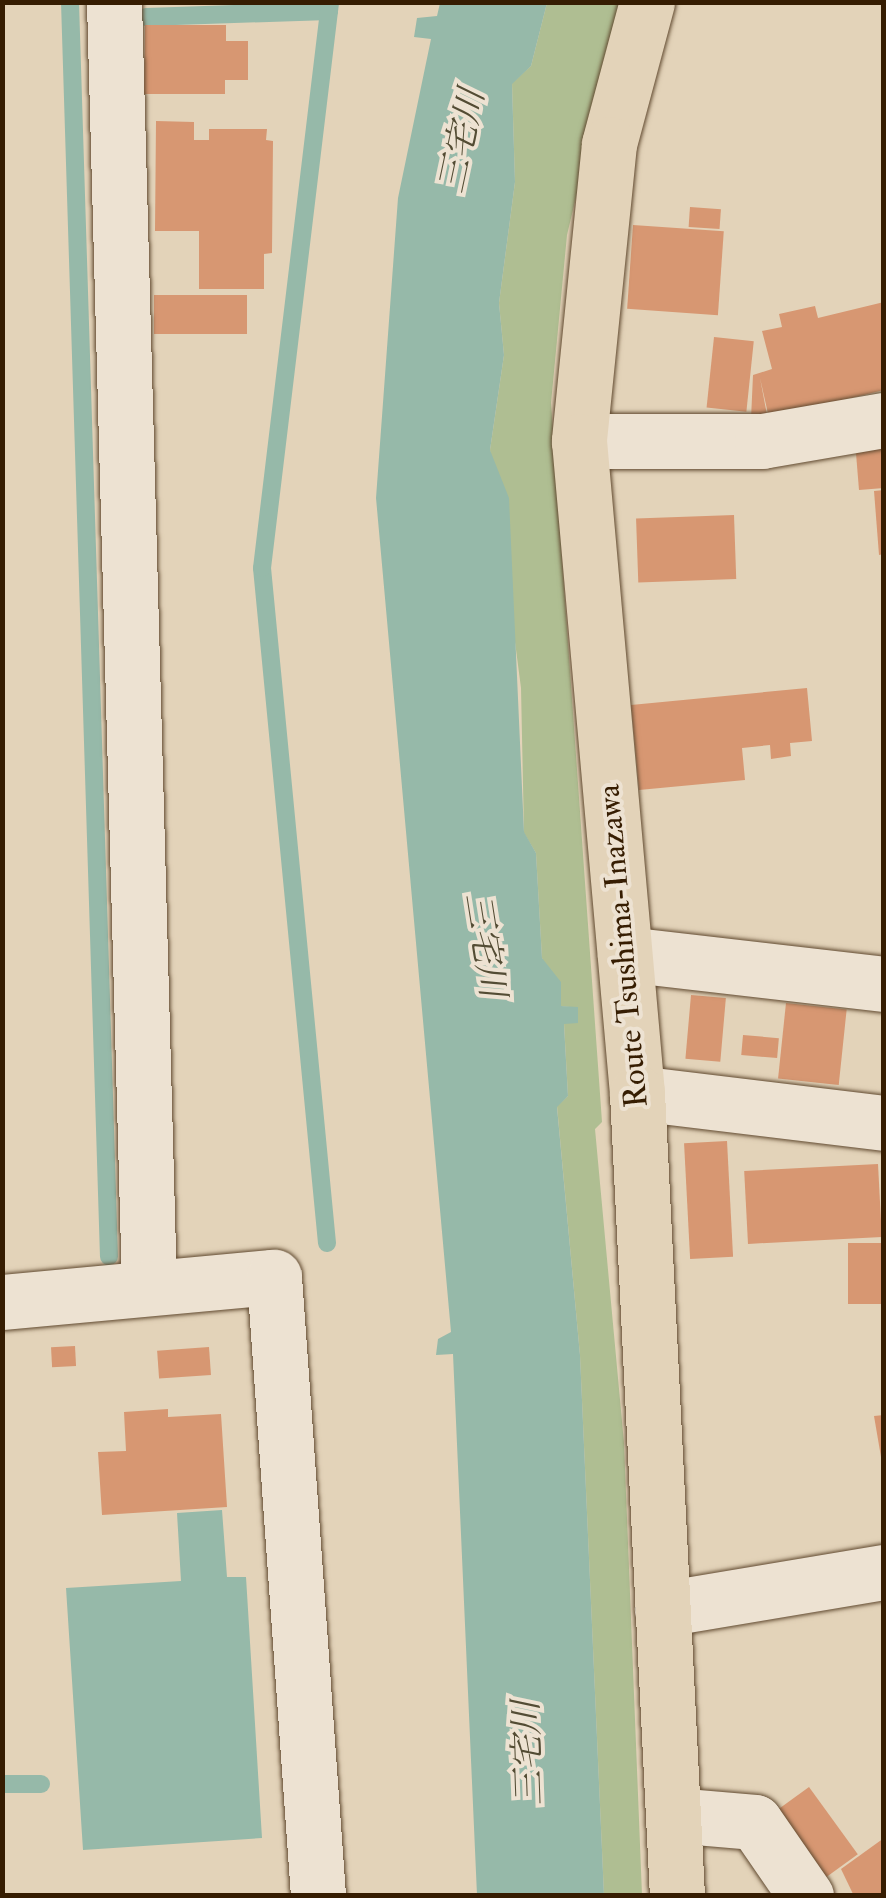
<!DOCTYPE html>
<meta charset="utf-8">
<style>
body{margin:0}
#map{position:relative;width:886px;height:1898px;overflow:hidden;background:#e3d3b9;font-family:"IM FELL Double Pica","Noto Serif JP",serif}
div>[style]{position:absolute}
.green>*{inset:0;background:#afbe92}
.water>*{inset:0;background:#96b9a9}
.stream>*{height:18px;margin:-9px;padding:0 9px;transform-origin:9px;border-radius:9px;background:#96b9a9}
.building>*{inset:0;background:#d79772;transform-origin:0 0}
.roads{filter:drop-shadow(0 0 2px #614a30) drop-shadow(0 0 2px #614a30)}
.minor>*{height:55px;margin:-27.5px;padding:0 27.5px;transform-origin:27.5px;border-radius:27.5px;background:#ede2d2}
.major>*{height:55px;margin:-27.5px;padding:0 27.5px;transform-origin:27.5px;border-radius:27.5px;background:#e3d3b9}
span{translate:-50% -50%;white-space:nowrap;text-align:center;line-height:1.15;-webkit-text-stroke:8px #ede2d2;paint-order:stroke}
.street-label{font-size:32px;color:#361d02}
.water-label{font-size:35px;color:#534c34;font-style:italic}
.frame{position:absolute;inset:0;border:5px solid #361d02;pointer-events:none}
</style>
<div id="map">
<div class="green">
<div style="clip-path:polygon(547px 3px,622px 3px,567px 235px,551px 403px,602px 1122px,595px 1129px,624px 1443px,642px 1895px,604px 1895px,580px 1355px,557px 1106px,568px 1096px,564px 1023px,577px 1023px,578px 1008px,561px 1006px,542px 958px,536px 853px,524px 833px,521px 688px,490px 450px,504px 355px,499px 303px,515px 182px,512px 83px,531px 66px)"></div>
</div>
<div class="water">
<div style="clip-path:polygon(440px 3px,547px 3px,531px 66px,512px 84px,515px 182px,499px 303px,504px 355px,490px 450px,509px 498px,524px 832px,536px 853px,542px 958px,561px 982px,561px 1006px,578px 1007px,578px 1023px,564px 1024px,568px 1096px,557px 1107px,580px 1355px,604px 1895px,477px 1895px,453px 1354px,436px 1355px,438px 1339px,451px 1332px,376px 498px,398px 198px,431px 39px,414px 37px,417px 18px,437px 16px)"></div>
<div style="clip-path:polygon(222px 1510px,227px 1577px,246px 1577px,262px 1838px,83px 1850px,66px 1588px,181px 1581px,177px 1513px)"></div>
</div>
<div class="stream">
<div style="left:70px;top:2px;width:1255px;rotate:88.22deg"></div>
<div style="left:146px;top:17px;width:183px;rotate:-1.9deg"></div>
<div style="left:329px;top:11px;width:8px;rotate:-83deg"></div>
<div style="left:327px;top:1243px;width:678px;rotate:-95.5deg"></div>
<div style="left:262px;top:568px;width:561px;rotate:-83.14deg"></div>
<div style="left:2px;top:1784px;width:39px"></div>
</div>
<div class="building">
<div style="clip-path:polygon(145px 25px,226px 25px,226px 41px,248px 41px,248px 80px,225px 80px,225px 94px,144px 94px)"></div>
<div style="clip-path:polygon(156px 121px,194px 122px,194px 140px,209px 140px,209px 129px,267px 129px,266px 140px,273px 141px,272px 253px,264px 254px,264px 289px,199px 289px,199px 231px,155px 231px)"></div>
<div style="left:690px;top:207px;width:31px;height:20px;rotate:4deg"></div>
<div style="left:633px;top:225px;width:91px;height:84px;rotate:4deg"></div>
<div style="left:154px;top:295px;width:93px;height:39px"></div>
<div style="clip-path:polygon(884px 302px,884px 390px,769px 418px,760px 378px,767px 415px,751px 419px,753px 375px,772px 369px,762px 331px,782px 327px,779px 314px,815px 306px,818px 318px)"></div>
<div style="left:714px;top:337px;width:40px;height:71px;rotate:6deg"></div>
<div style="clip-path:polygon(884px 439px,884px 488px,859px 490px,855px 441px)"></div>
<div style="clip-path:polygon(884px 490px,884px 554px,879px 555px,874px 491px)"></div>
<div style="left:734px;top:515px;width:64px;height:98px;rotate:88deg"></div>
<div style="clip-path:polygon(807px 688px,812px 741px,790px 743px,791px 756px,771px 759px,770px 745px,742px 748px,745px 780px,639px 790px,631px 705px)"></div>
<div style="left:691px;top:995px;width:35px;height:64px;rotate:5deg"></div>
<div style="left:786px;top:1003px;width:61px;height:76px;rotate:6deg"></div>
<div style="left:743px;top:1035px;width:36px;height:20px;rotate:5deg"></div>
<div style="left:727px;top:1141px;width:116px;height:43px;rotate:87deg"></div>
<div style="left:878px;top:1164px;width:73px;height:134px;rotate:87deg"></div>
<div style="left:884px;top:1243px;width:61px;height:36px;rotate:90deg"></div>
<div style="left:75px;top:1346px;width:20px;height:24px;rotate:87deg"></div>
<div style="left:209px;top:1347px;width:28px;height:52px;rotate:86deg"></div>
<div style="clip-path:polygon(168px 1409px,168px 1417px,221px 1414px,227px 1507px,102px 1515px,98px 1452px,126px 1451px,124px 1412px)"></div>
<div style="clip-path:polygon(884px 1415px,884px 1457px,881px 1457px,874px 1416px)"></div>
<div style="left:809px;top:1787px;width:83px;height:49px;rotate:54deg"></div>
<div style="clip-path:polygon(884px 1838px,884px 1896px,854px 1896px,841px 1869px)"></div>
</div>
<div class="roads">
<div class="minor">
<div style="left:114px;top:2px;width:1286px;rotate:88.44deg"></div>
<div style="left:579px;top:441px;width:183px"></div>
<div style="left:762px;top:441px;width:124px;rotate:-9.8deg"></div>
<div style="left:625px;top:954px;width:261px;rotate:6.6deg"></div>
<div style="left:637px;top:1093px;width:249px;rotate:6.9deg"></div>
<div style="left:2px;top:1302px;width:273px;rotate:-5.3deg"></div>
<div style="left:274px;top:1277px;width:621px;rotate:85.93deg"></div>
<div style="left:662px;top:1609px;width:225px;rotate:-9.5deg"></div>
<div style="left:673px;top:1815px;width:82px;rotate:4.9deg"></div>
<div style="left:755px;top:1822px;width:90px;rotate:55.4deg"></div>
</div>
<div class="major">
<div style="left:647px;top:2px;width:147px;rotate:105deg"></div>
<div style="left:609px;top:144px;width:299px;rotate:95.8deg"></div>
<div style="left:579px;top:441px;width:655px;rotate:84.92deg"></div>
<div style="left:637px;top:1093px;width:804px;rotate:87.15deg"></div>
</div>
</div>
<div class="street-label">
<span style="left:623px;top:946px;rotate:-95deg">Route Tsushima-Inazawa</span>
</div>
<div class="water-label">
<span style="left:462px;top:141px;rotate:-78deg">三宅川</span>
<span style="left:485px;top:945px;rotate:81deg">三宅川</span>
<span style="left:528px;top:1753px;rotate:-92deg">三宅川</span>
</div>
<div class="frame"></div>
</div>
